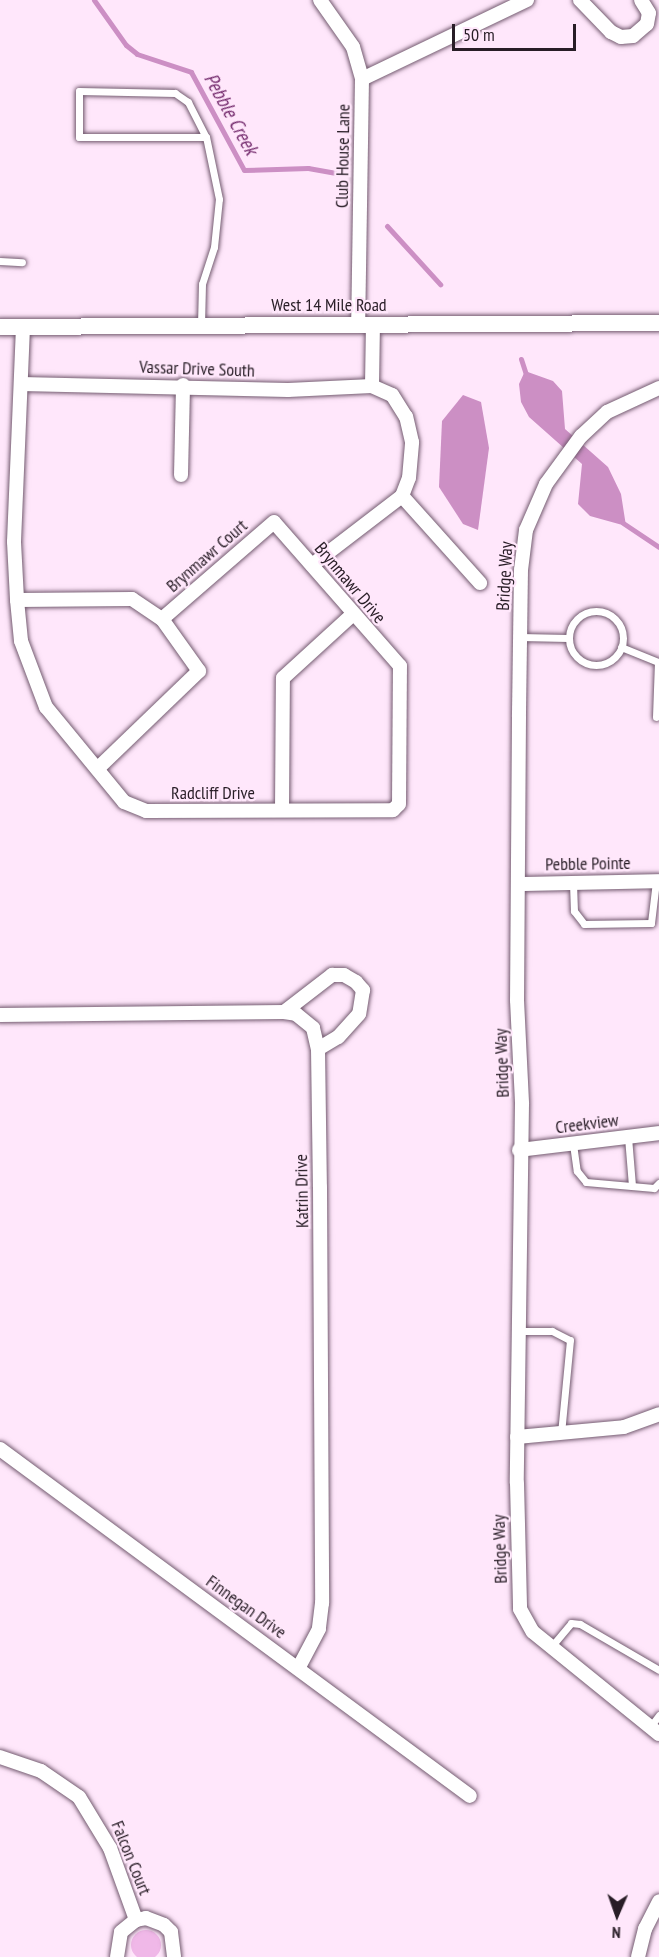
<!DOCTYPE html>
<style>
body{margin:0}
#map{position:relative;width:659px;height:1957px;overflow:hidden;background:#ffe7fb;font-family:"PT Sans Narrow",sans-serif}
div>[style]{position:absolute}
.green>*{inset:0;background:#f0b8e8}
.round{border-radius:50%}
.water>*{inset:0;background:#cc8fc4}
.stream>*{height:5px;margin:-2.5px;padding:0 2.5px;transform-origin:2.5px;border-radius:2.5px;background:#cc8fc4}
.roads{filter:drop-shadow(0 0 2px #745b70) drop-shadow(0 0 2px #745b70)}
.service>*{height:7px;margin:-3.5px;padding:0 3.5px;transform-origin:3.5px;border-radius:3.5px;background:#fff}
.service>.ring{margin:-3.5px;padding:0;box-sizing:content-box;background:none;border:7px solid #fff;border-radius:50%}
.minor>*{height:14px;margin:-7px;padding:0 7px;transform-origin:7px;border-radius:7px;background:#fff}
.tertiary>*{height:16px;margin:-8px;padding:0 8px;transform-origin:8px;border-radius:8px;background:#fff}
span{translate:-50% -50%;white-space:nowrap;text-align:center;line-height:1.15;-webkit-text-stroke:4.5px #ffe7fb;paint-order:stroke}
.street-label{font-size:18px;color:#281d26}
.water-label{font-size:20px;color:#752c6e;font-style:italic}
.north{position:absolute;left:587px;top:1885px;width:60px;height:60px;-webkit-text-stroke:4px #ffe7fb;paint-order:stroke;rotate:182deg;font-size:16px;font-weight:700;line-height:24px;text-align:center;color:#281d26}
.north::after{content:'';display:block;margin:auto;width:21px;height:27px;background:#281d26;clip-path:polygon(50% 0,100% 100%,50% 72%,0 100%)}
.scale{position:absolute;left:452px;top:24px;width:124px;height:27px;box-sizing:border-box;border:3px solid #281d26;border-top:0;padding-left:8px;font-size:18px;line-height:21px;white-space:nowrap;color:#281d26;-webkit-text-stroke:4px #ffe7fb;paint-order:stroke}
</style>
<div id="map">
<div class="green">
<div class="round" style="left:131px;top:1930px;width:30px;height:30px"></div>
</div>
<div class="water">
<div style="clip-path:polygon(525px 371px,553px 381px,562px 391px,565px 429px,608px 467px,621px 494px,626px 526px,590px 516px,578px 504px,582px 464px,529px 417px,521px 402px,519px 384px)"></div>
<div style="clip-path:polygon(463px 395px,481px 402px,489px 448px,478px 530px,463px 524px,439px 487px,442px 421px)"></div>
</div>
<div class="stream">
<div style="left:94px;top:0;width:55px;rotate:54.6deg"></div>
<div style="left:126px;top:45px;width:14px;rotate:39deg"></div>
<div style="left:137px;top:54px;width:57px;rotate:18.4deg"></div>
<div style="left:191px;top:72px;width:111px;rotate:61.6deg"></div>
<div style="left:244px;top:170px;width:64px;rotate:-1.8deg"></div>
<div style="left:308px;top:168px;width:27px;rotate:10deg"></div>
<div style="left:387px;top:226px;width:79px;rotate:47.6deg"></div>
<div style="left:521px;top:359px;width:19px;rotate:72deg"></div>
<div style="left:623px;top:523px;width:43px;rotate:33.7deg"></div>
</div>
<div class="roads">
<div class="service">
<div style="left:0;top:261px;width:22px;rotate:3deg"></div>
<div style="left:201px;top:325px;width:41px;rotate:-88.6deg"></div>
<div style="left:202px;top:284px;width:39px;rotate:-72deg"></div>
<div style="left:214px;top:247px;width:48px;rotate:-84.1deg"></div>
<div style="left:219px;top:199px;width:63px;rotate:-101.8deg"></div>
<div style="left:206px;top:137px;width:127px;rotate:180deg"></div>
<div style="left:79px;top:137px;width:46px;rotate:-90deg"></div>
<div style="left:79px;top:91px;width:96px;rotate:1.2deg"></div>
<div style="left:175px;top:93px;width:16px;rotate:35deg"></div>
<div style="left:188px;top:102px;width:39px;rotate:63deg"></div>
<div class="ring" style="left:569px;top:611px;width:47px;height:47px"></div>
<div style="left:520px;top:637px;width:48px;rotate:1.2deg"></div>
<div style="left:621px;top:647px;width:40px;rotate:22deg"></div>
<div style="left:658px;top:662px;width:55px;rotate:92.1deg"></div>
<div style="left:573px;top:883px;width:28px;rotate:88deg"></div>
<div style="left:574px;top:911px;width:16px;rotate:52deg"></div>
<div style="left:584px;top:924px;width:67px;rotate:-0.9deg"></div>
<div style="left:651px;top:923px;width:42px;rotate:-83.2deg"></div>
<div style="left:628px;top:1137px;width:49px;rotate:85.3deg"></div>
<div style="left:573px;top:1144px;width:27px;rotate:82deg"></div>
<div style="left:577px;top:1171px;width:14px;rotate:51deg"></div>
<div style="left:586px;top:1182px;width:68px;rotate:5deg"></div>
<div style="left:654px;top:1188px;width:7px;rotate:-45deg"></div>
<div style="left:518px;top:1331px;width:34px"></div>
<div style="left:552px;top:1331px;width:20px;rotate:27deg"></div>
<div style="left:570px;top:1340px;width:93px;rotate:95.5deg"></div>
<div style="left:551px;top:1647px;width:31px;rotate:-50deg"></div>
<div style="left:571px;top:1623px;width:9px;rotate:6deg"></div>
<div style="left:580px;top:1624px;width:91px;rotate:30.2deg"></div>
<div style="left:650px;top:1727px;width:15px;rotate:-53deg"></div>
</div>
<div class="minor">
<div style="left:320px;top:0;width:57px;rotate:54.9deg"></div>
<div style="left:353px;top:47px;width:33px;rotate:74deg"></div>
<div style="left:362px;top:79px;width:246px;rotate:90.9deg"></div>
<div style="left:580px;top:0;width:45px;rotate:45.9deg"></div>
<div style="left:611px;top:32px;width:11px;rotate:27deg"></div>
<div style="left:621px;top:37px;width:12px;rotate:-5deg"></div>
<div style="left:633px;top:36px;width:18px;rotate:-41deg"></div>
<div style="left:647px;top:24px;width:11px;rotate:-80deg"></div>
<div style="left:649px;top:13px;width:15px;rotate:-122deg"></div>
<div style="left:362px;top:79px;width:183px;rotate:-25.6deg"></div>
<div style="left:23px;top:327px;width:215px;rotate:92.4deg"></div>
<div style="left:14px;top:542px;width:58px;rotate:87deg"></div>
<div style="left:17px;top:600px;width:41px;rotate:84.4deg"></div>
<div style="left:21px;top:641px;width:71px;rotate:69.3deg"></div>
<div style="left:46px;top:707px;width:123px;rotate:50.6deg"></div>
<div style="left:124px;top:802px;width:24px;rotate:22deg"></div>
<div style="left:146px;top:811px;width:247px;rotate:-0.2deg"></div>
<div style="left:393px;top:810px;width:8px;rotate:-45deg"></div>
<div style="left:399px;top:804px;width:138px;rotate:-89.6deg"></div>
<div style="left:400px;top:666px;width:191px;rotate:-131.2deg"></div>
<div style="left:274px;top:522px;width:148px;rotate:139.1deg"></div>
<div style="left:21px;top:384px;width:267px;rotate:1.3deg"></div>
<div style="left:288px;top:390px;width:84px;rotate:-2.7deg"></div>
<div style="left:659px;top:388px;width:57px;rotate:155.2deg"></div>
<div style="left:607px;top:412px;width:35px;rotate:137deg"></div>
<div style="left:581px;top:436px;width:59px;rotate:126.1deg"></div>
<div style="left:546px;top:484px;width:50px;rotate:113.5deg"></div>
<div style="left:526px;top:530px;width:40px;rotate:97.1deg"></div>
<div style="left:521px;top:570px;width:147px;rotate:90.8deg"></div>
<div style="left:519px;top:717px;width:283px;rotate:90.4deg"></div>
<div style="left:517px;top:1000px;width:104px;rotate:87.2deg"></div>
<div style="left:522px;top:1104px;width:379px;rotate:90.8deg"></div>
<div style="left:517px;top:1483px;width:126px;rotate:88.6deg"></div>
<div style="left:520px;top:1609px;width:26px;rotate:61deg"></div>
<div style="left:533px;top:1632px;width:162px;rotate:39deg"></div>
<div style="left:181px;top:475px;width:90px;rotate:-88.7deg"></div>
<div style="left:402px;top:496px;width:117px;rotate:48.1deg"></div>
<div style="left:312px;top:565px;width:113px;rotate:-37.5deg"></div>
<div style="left:402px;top:496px;width:19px;rotate:-69deg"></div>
<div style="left:409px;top:478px;width:36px;rotate:-85deg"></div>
<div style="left:412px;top:442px;width:26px;rotate:-103deg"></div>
<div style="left:406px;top:417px;width:26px;rotate:-122deg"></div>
<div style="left:392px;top:395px;width:22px;rotate:-156deg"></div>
<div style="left:372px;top:386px;width:61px;rotate:-89.1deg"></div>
<div style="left:17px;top:600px;width:115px;rotate:-0.5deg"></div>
<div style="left:132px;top:599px;width:36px;rotate:34deg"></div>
<div style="left:162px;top:619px;width:64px;rotate:54.6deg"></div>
<div style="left:199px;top:671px;width:141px;rotate:136.1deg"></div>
<div style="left:282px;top:810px;width:132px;rotate:-89.6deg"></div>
<div style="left:283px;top:678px;width:93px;rotate:-42.4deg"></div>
<div style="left:519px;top:884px;width:140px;rotate:-1.2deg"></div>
<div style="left:284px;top:1012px;width:61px;rotate:-37.6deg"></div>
<div style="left:332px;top:975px;width:12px"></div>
<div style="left:344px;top:975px;width:14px;rotate:30deg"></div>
<div style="left:356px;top:982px;width:11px;rotate:49deg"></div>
<div style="left:363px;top:990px;width:24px;rotate:99deg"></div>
<div style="left:359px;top:1014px;width:31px;rotate:132deg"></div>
<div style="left:338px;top:1037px;width:23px;rotate:149deg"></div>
<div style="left:0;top:1015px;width:284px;rotate:-0.6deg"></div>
<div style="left:284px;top:1012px;width:12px;rotate:9deg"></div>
<div style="left:296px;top:1014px;width:22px;rotate:39deg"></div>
<div style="left:313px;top:1028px;width:22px;rotate:77deg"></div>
<div style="left:318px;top:1049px;width:138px;rotate:89.2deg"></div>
<div style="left:320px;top:1187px;width:416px;rotate:89.7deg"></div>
<div style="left:322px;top:1603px;width:26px;rotate:97deg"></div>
<div style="left:319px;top:1629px;width:43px;rotate:117.8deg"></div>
<div style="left:519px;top:1150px;width:141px;rotate:-6.9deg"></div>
<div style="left:517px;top:1437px;width:107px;rotate:-5.3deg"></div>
<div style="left:624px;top:1427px;width:37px;rotate:-20deg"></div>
<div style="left:0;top:1449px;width:584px;rotate:36.44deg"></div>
<div style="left:0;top:1757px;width:43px;rotate:18.9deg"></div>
<div style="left:41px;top:1771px;width:46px;rotate:34.4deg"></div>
<div style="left:79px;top:1797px;width:60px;rotate:58.7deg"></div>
<div style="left:110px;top:1848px;width:77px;rotate:70.1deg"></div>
<div style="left:117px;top:1957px;width:25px;rotate:-81deg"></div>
<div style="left:121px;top:1932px;width:19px;rotate:-39deg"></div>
<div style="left:136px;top:1920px;width:10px;rotate:-11deg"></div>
<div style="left:146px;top:1918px;width:19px;rotate:21deg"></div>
<div style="left:164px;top:1925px;width:10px;rotate:45deg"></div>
<div style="left:171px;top:1932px;width:25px;rotate:83deg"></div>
<div style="left:638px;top:1957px;width:29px;rotate:-76deg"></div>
<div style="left:645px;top:1929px;width:31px;rotate:-63deg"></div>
</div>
<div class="tertiary">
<div style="left:0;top:327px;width:659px;rotate:-0.35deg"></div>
</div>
</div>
<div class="street-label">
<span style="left:343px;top:156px;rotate:-89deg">Club House Lane</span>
<span style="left:329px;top:305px">West 14 Mile Road</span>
<span style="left:197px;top:369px;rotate:2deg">Vassar Drive South</span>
<span style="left:207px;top:556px;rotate:-41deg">Brynmawr Court</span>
<span style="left:505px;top:576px;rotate:-87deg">Bridge Way</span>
<span style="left:350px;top:583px;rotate:50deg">Brynmawr Drive</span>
<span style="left:213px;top:793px">Radcliff Drive</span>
<span style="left:588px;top:864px;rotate:-1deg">Pebble Pointe</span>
<span style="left:502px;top:1063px;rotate:-92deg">Bridge Way</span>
<span style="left:587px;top:1124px;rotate:-7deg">Creekview</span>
<span style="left:302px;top:1191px;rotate:-91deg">Katrin Drive</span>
<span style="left:500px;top:1549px;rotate:-92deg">Bridge Way</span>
<span style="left:246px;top:1607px;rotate:36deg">Finnegan Drive</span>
<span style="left:131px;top:1858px;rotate:68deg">Falcon Court</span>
</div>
<div class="water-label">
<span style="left:231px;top:114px;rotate:61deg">Pebble Creek</span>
</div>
<div class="north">N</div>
<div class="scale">50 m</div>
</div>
